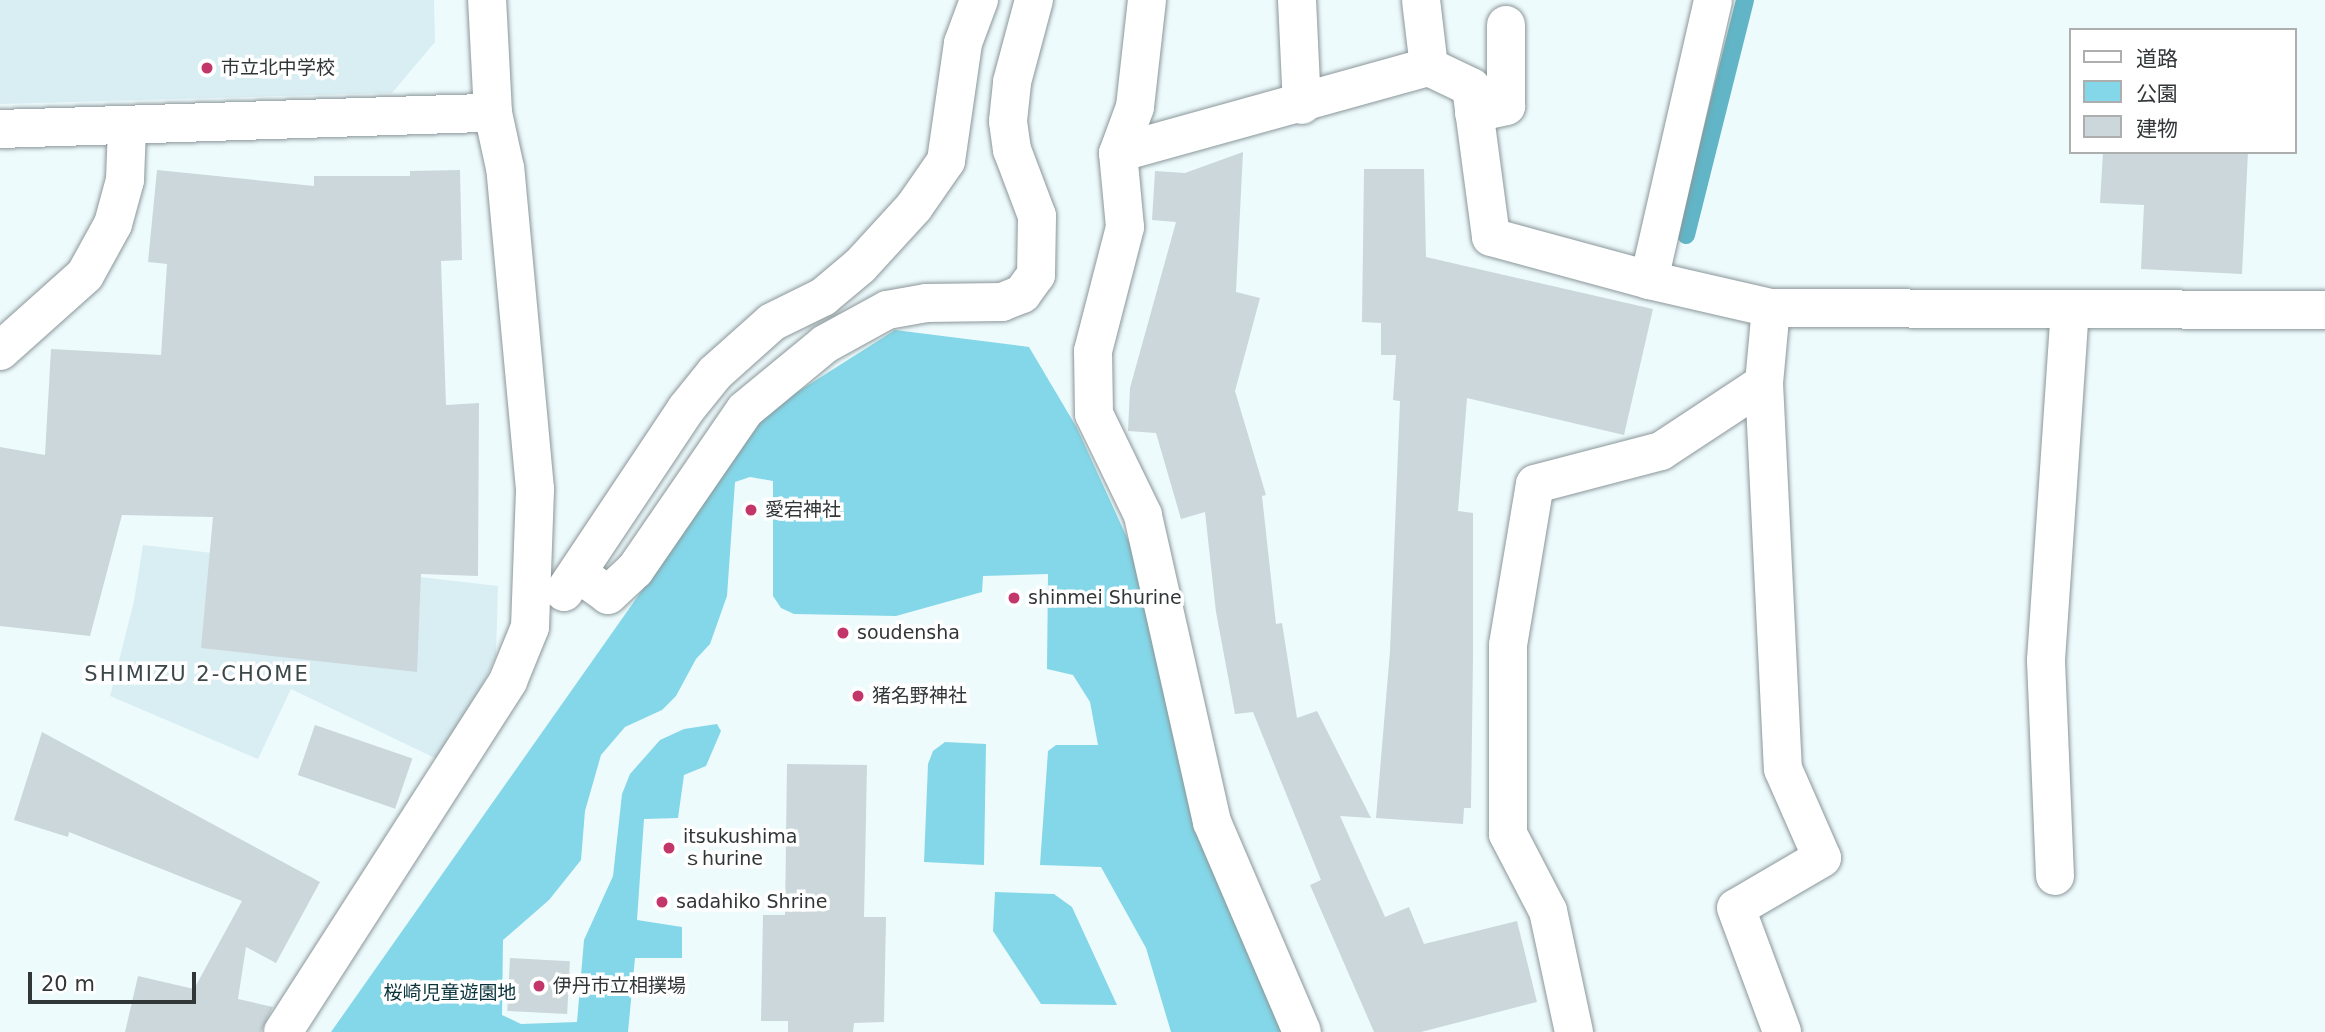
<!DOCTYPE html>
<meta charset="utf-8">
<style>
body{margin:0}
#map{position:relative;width:2325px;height:1032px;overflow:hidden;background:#eefbfd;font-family:"DejaVu Sans","Noto Sans JP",sans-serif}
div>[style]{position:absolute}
.built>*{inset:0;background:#d9eef3}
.green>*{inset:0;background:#84d7e8}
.stream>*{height:18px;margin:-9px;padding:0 9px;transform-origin:9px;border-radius:9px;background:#61b5c6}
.building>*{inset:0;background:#cbd7da;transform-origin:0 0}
.roads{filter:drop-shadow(0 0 2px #8b9699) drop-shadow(0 0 2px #8b9699)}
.minor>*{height:38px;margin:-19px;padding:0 19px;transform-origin:19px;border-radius:19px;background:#fff}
.dots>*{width:19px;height:19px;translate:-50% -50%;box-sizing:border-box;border:4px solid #fff;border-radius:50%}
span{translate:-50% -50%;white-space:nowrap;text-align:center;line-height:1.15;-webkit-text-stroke:7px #fff;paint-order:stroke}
.poi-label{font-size:19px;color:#313637}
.left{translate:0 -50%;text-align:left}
.park-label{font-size:19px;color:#09333a}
.neighbourhood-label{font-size:21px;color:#3c4749;letter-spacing:2px}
.legend{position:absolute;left:2069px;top:28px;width:228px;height:126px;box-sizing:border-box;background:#fff;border:2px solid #adafaf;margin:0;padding:9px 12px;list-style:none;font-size:21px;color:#313637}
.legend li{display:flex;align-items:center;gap:14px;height:35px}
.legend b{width:35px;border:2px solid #adafaf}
.scale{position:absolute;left:28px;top:972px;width:168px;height:32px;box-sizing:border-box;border:4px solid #313637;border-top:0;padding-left:9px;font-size:21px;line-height:24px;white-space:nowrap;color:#313637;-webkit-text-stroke:5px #fff;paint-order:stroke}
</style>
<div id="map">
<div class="built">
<div style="clip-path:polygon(0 0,434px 0,435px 42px,392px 93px,0 104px)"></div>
<div style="clip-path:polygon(143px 545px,498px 586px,496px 655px,471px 711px,439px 760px,291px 689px,258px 759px,110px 696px,134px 601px)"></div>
</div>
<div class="green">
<div style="clip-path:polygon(895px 330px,1029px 347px,1077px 428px,1150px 588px,1292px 1032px,1171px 1032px,1146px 948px,1101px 867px,1040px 865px,1048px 751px,1056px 745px,1098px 745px,1090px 702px,1073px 675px,1047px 669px,1048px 574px,983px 576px,982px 592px,896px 616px,794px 614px,781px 608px,773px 596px,773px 481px,750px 477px,735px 482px,727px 596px,710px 644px,696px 659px,676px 696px,662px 710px,625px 727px,601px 755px,585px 811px,581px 860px,549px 900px,503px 940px,502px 1015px,521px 1024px,577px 1022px,584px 940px,613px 876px,622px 794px,630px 774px,660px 740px,684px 729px,717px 724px,721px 731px,706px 766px,684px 775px,678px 818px,644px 819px,637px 920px,682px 927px,682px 958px,635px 958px,628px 1032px,331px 1032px,769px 410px)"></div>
<div style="clip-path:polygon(945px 742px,986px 744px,984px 865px,924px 862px,928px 764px,933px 751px)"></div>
<div style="clip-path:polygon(995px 892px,1054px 894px,1072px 907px,1117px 1005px,1041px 1004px,993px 931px)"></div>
</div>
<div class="stream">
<div style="left:1686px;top:235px;width:242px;rotate:-75.9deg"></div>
</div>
<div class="building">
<div style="clip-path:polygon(1243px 152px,1236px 292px,1260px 298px,1235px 391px,1266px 495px,1262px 496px,1276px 624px,1282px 623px,1297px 718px,1317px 711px,1371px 818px,1340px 816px,1385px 917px,1409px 907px,1424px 944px,1517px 921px,1537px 1002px,1421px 1032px,1374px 1032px,1310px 885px,1321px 880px,1253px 712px,1235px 714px,1216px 612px,1205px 512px,1181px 519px,1156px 433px,1128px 431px,1130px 388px,1176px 222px,1152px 220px,1155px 171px,1185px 173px)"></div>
<div style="clip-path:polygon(2103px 152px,2248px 152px,2242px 274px,2141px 269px,2144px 205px,2100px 203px)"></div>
<div style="clip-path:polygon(1364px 169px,1424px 169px,1426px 257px,1653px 309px,1624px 435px,1467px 398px,1458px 511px,1473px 513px,1473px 657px,1471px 808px,1464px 808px,1463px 824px,1376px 818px,1390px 651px,1400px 401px,1393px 400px,1396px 355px,1381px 355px,1381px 323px,1362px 322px)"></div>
<div style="clip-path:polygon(157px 170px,314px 186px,314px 176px,410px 176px,410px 171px,460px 170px,462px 260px,441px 261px,446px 405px,479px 403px,478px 576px,421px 574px,417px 672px,201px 648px,213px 517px,122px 515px,90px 636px,0 626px,0 447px,45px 455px,51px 349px,161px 355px,167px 264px,148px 262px)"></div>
<div style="left:315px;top:725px;width:103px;height:53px;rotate:19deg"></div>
<div style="clip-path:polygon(42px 732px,320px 882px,276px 963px,246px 947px,238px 999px,273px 1007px,261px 1032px,125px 1032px,138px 976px,194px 989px,242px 901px,69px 832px,68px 837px,14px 820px)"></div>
<div style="clip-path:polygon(787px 764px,867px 765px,864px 917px,886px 917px,884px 1022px,854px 1023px,853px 1032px,788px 1032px,788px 1021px,761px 1021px,763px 915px,785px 915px)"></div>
<div style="left:510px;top:958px;width:60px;height:53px;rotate:3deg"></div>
</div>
<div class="roads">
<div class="minor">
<div style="left:1297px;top:0;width:105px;rotate:87.3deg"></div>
<div style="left:1421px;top:0;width:67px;rotate:83.2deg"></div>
<div style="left:1474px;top:113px;width:33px;rotate:-12deg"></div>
<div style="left:1506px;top:106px;width:81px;rotate:-90deg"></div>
<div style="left:0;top:129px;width:493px;rotate:-1.9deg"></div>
<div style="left:1118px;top:153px;width:49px;rotate:-69.7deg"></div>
<div style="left:1135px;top:107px;width:108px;rotate:-83.6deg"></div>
<div style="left:1649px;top:280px;width:287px;rotate:-77.1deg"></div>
<div style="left:0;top:351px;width:114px;rotate:-41.8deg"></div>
<div style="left:85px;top:275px;width:58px;rotate:-61.2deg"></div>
<div style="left:113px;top:224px;width:46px;rotate:-74.7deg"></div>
<div style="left:125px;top:180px;width:53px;rotate:-87.8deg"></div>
<div style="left:1764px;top:383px;width:386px;rotate:87.2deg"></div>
<div style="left:1783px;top:769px;width:97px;rotate:66.3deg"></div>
<div style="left:1822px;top:858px;width:99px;rotate:149.8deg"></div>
<div style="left:1736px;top:908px;width:132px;rotate:69.6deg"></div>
<div style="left:578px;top:573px;width:37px;rotate:36deg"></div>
<div style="left:608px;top:595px;width:37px;rotate:-43deg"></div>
<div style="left:635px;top:570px;width:194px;rotate:-55.5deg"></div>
<div style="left:745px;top:410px;width:104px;rotate:-39.5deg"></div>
<div style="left:825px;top:344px;width:71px;rotate:-28.7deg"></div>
<div style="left:887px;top:310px;width:40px;rotate:-10deg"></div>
<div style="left:926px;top:303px;width:76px;rotate:-0.8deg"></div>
<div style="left:1002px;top:302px;width:22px;rotate:-22deg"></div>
<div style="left:1022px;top:294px;width:24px;rotate:-54deg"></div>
<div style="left:1036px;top:275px;width:59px;rotate:-89deg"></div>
<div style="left:1037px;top:216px;width:71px;rotate:-110.7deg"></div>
<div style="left:1012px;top:150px;width:29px;rotate:-98deg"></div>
<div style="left:1008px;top:121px;width:39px;rotate:-84deg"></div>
<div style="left:1012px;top:82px;width:85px;rotate:-75deg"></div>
<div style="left:564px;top:592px;width:220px;rotate:-56.3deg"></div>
<div style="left:686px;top:409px;width:46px;rotate:-51.1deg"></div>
<div style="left:715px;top:373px;width:76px;rotate:-41.8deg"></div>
<div style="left:772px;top:322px;width:57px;rotate:-26.1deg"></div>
<div style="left:823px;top:297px;width:48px;rotate:-40deg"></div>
<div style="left:860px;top:266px;width:80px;rotate:-47.5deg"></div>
<div style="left:914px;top:207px;width:56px;rotate:-55.2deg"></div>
<div style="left:946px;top:161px;width:119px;rotate:-81.8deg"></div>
<div style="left:963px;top:43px;width:46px;rotate:-69.6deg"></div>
<div style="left:2055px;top:876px;width:216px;rotate:-92.4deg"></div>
<div style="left:2046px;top:660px;width:350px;rotate:-86.1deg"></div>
<div style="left:283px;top:1032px;width:417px;rotate:-57.3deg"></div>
<div style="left:508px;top:681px;width:58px;rotate:-67.8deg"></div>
<div style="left:530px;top:627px;width:138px;rotate:-87.9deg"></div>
<div style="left:535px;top:489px;width:322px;rotate:-95.3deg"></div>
<div style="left:505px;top:168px;width:56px;rotate:-102.3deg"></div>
<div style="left:493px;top:113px;width:113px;rotate:-93deg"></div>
<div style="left:1302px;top:1032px;width:228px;rotate:-113.2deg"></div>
<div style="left:1212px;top:822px;width:315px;rotate:-102.7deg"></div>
<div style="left:1143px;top:515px;width:112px;rotate:-115.9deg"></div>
<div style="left:1094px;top:414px;width:63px;rotate:-90.9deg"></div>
<div style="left:1093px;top:351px;width:128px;rotate:-75.5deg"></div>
<div style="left:1125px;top:227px;width:74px;rotate:-95.4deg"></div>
<div style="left:1118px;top:153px;width:323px;rotate:-15.5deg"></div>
<div style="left:1429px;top:67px;width:47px;rotate:25.5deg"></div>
<div style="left:1471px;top:87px;width:151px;rotate:82.4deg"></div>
<div style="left:1491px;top:237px;width:164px;rotate:15.2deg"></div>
<div style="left:1649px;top:280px;width:125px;rotate:12.9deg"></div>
<div style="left:1771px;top:308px;width:554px;rotate:0.21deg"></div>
<div style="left:1574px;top:1032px;width:124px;rotate:-102.1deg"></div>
<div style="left:1548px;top:911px;width:87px;rotate:-117.5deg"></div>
<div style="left:1508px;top:834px;width:189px;rotate:-90deg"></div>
<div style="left:1508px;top:645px;width:163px;rotate:-80.5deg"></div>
<div style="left:1535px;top:484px;width:130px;rotate:-14.7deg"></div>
<div style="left:1661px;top:451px;width:123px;rotate:-33.4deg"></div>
<div style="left:1764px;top:383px;width:75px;rotate:-84.7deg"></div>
</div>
</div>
<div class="dots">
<div style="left:207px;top:68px;background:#c2366a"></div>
<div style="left:751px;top:510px;background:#c2366a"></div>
<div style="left:1014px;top:598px;background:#c2366a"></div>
<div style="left:843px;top:633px;background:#c2366a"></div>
<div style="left:858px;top:696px;background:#c2366a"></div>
<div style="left:669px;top:848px;background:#c2366a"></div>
<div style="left:662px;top:902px;background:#c2366a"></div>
<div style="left:539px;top:986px;background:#c2366a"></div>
</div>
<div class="poi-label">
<span class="left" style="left:221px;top:68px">市立北中学校</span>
<span class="left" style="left:765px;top:510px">愛宕神社</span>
<span class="left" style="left:1028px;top:598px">shinmei Shurine</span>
<span class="left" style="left:857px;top:633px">soudensha</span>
<span class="left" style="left:872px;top:696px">猪名野神社</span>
<span class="left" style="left:683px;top:848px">itsukushima<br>ｓhurine</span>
<span class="left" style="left:676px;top:902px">sadahiko Shrine</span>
<span class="left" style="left:553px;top:986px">伊丹市立相撲場</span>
</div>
<div class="park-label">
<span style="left:450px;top:993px">桜崎児童遊園地</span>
</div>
<div class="neighbourhood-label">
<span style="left:197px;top:674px">SHIMIZU 2-CHOME</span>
</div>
<ul class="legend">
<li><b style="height:9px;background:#fff"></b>道路</li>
<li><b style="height:19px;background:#84d7e8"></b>公園</li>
<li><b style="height:19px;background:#cbd7da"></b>建物</li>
</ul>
<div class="scale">20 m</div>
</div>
